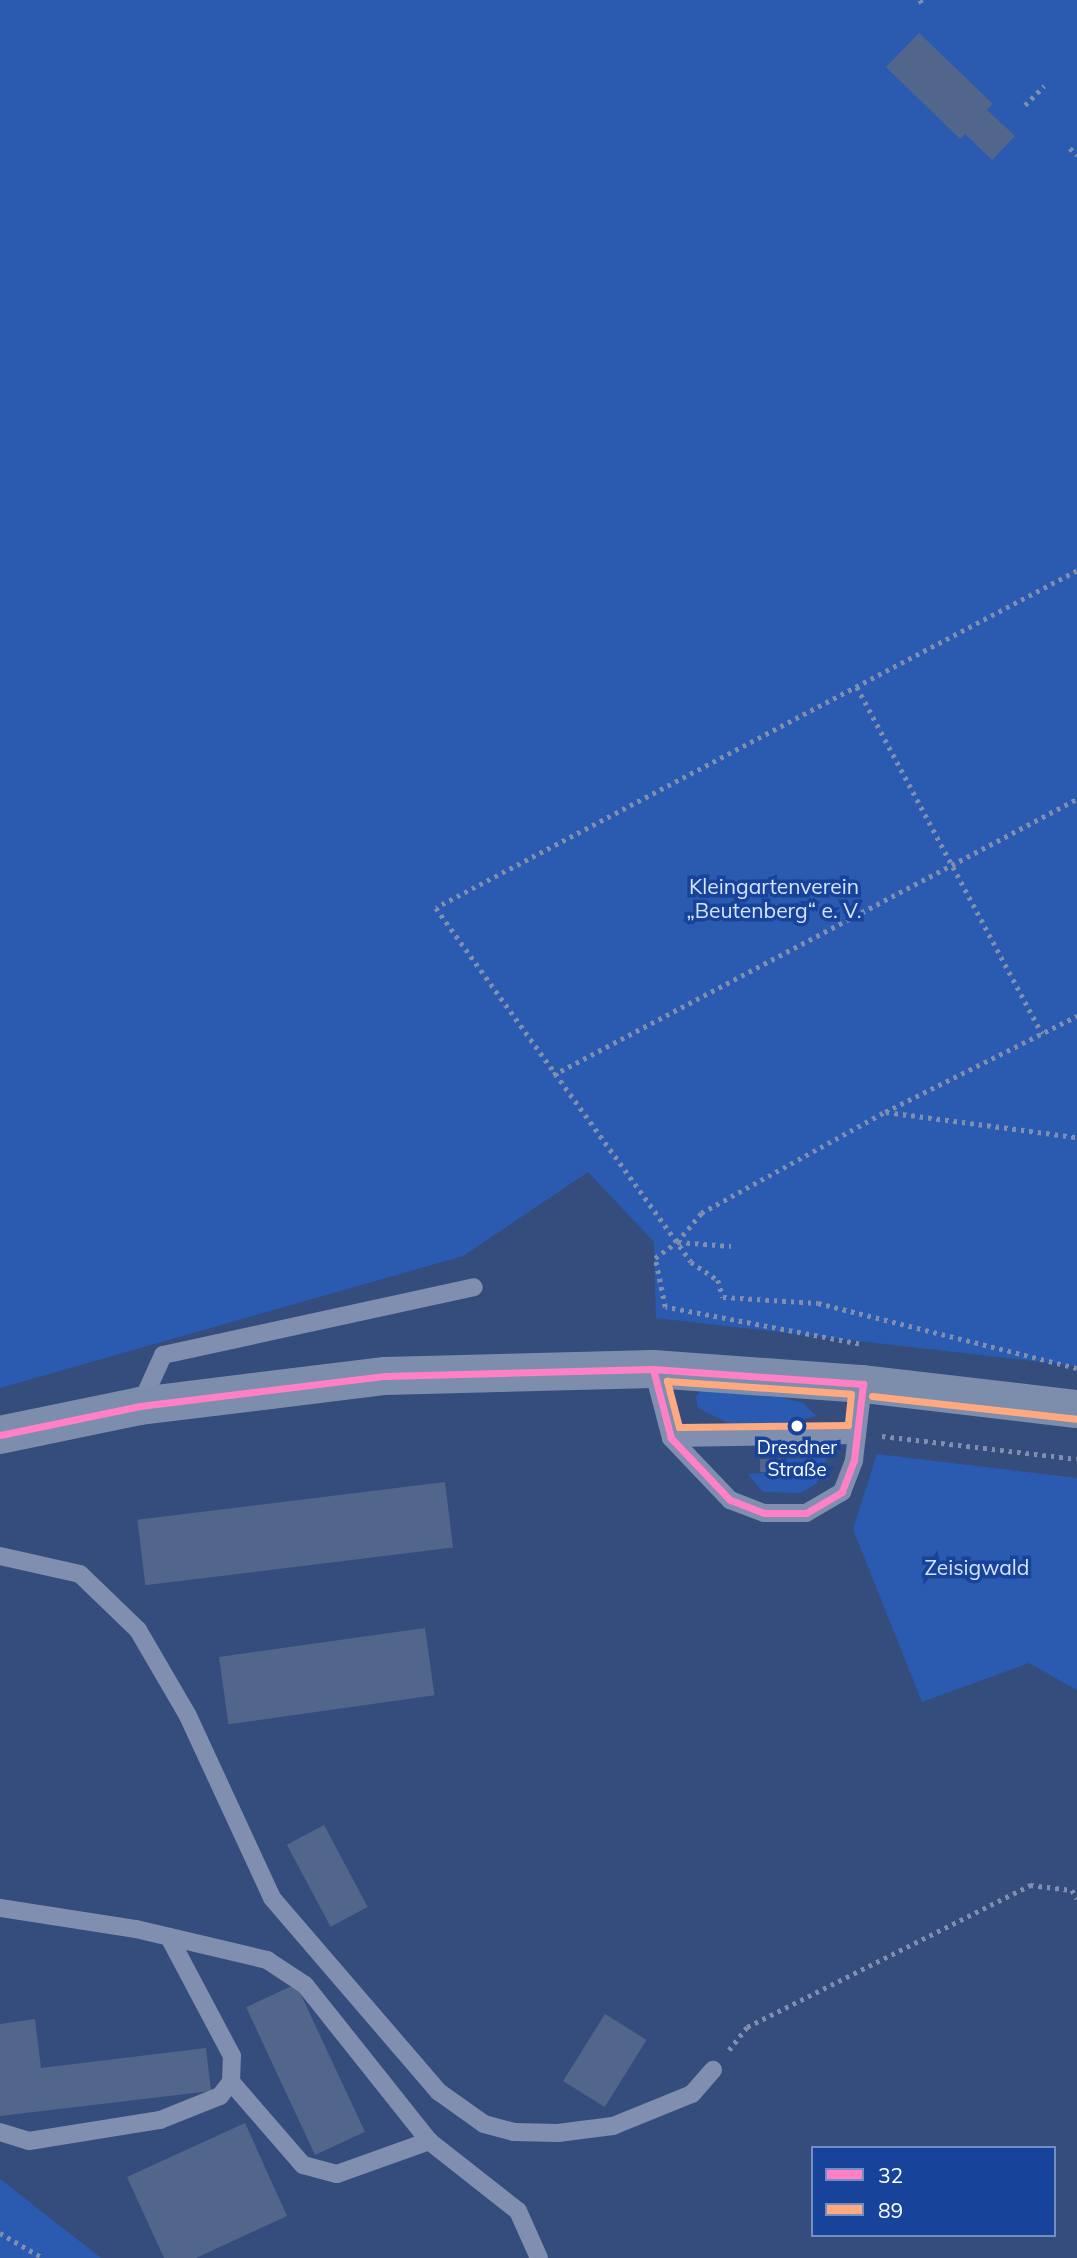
<!DOCTYPE html>
<meta charset="utf-8">
<style>
body{margin:0}
#map{position:relative;width:1077px;height:2258px;overflow:hidden;background:#354d7d;font-family:Mulish,sans-serif}
div>[style]{position:absolute}
.green>*{inset:0;background:#2b5bb1}
.building>*{inset:0;background:#52668b;transform-origin:0 0}
.path>*{height:4.5px;margin-top:-2.25px;transform-origin:0;background:repeating-linear-gradient(90deg,#808faf 0 3.5px,transparent 0 8.5px)}
.service>*{height:18px;margin:-9px;padding:0 9px;transform-origin:9px;border-radius:9px;background:#808faf}
.primary>*{height:38px;margin:-19px;padding:0 19px;transform-origin:19px;border-radius:19px;background:#7d8ead}
.bus-1>*{height:7px;margin:-3.5px;padding:0 3.5px;transform-origin:3.5px;border-radius:3.5px;background:#ff80c5}
.bus-2>*{height:7px;margin:-3.5px;padding:0 3.5px;transform-origin:3.5px;border-radius:3.5px;background:#ffa980}
.dots>*{width:19px;height:19px;translate:-50% -50%;box-sizing:border-box;border:4px solid #17439b;border-radius:50%}
span{translate:-50% -50%;white-space:nowrap;text-align:center;line-height:1.15;-webkit-text-stroke:7px #17439b;paint-order:stroke}
.bus-label{font-size:19px;color:#fff}
.park-label{font-size:21px;color:#d5e3fc}
.legend{position:absolute;left:811px;top:2146px;width:245px;height:91px;box-sizing:border-box;background:#17439b;border:2px solid #748ec3;margin:0;padding:9px 12px;list-style:none;font-size:21px;color:#fff}
.legend li{display:flex;align-items:center;gap:14px;height:35px}
.legend b{width:35px;border:2px solid #748ec3}
</style>
<div id="map">
<div class="green">
<div style="clip-path:polygon(0 0,1077px 0,1077px 1366px,656px 1318px,654px 1242px,588px 1172px,463px 1256px,0 1388px)"></div>
<div style="clip-path:polygon(701px 1390px,780px 1397px,803px 1403px,816px 1416px,776px 1425px,732px 1425px,698px 1408px,696px 1397px)"></div>
<div style="clip-path:polygon(877px 1454px,1077px 1478px,1077px 1690px,1029px 1663px,922px 1702px,853px 1529px)"></div>
<div style="clip-path:polygon(827px 1458px,816px 1484px,800px 1493px,763px 1492px,748px 1474px,777px 1472px,777px 1459px)"></div>
<div style="clip-path:polygon(0 2179px,101px 2258px,0 2258px)"></div>
</div>
<div class="building">
<div style="clip-path:polygon(919px 33px,993px 104px,987px 110px,1015px 136px,992px 160px,965px 134px,960px 139px,886px 67px)"></div>
<div style="left:777px;top:1459px;width:13px;height:17px;rotate:90deg"></div>
<div style="left:445px;top:1482px;width:66px;height:310px;rotate:83deg"></div>
<div style="left:425px;top:1628px;width:68px;height:208px;rotate:82deg"></div>
<div style="left:324px;top:1825px;width:93px;height:42px;rotate:62deg"></div>
<div style="left:296px;top:1984px;width:163px;height:55px;rotate:65deg"></div>
<div style="left:605px;top:2014px;width:49px;height:79px;rotate:32deg"></div>
<div style="clip-path:polygon(35px 2019px,41px 2068px,206px 2048px,211px 2091px,0 2116px,0 2024px)"></div>
<div style="clip-path:polygon(245px 2123px,287px 2216px,196px 2258px,164px 2258px,127px 2177px)"></div>
</div>
<div class="path">
<div style="left:920px;top:0;width:7px;rotate:56deg"></div>
<div style="left:1025px;top:105px;width:27px;rotate:-45deg"></div>
<div style="left:1070px;top:148px;width:10px;rotate:45deg"></div>
<div style="left:1077px;top:571px;width:724px;rotate:152.27deg"></div>
<div style="left:436px;top:908px;width:436px;rotate:54.2deg"></div>
<div style="left:691px;top:1262px;width:32px;rotate:34deg"></div>
<div style="left:718px;top:1280px;width:18px;rotate:74deg"></div>
<div style="left:723px;top:1297px;width:95px;rotate:3.6deg"></div>
<div style="left:818px;top:1303px;width:267px;rotate:14.1deg"></div>
<div style="left:857px;top:687px;width:393px;rotate:61.9deg"></div>
<div style="left:553px;top:1075px;width:592px;rotate:-27.78deg"></div>
<div style="left:886px;top:1112px;width:193px;rotate:7.5deg"></div>
<div style="left:678px;top:1242px;width:53px;rotate:4.3deg"></div>
<div style="left:859px;top:1344px;width:197px;rotate:-169.2deg"></div>
<div style="left:665px;top:1307px;width:50px;rotate:-101.5deg"></div>
<div style="left:655px;top:1258px;width:27px;rotate:-36deg"></div>
<div style="left:677px;top:1242px;width:38px;rotate:-50deg"></div>
<div style="left:701px;top:1213px;width:210px;rotate:-28.8deg"></div>
<div style="left:885px;top:1112px;width:215px;rotate:-26.6deg"></div>
<div style="left:882px;top:1436px;width:196px;rotate:6.7deg"></div>
<div style="left:729px;top:2050px;width:29px;rotate:-52deg"></div>
<div style="left:747px;top:2027px;width:317px;rotate:-26.6deg"></div>
<div style="left:1030px;top:1885px;width:42px;rotate:6.8deg"></div>
<div style="left:1072px;top:1890px;width:10px;rotate:61deg"></div>
<div style="left:0;top:2233px;width:50px;rotate:30.2deg"></div>
</div>
<div class="service">
<div style="left:653px;top:1369px;width:71px;rotate:75.4deg"></div>
<div style="left:671px;top:1438px;width:86px;rotate:46.4deg"></div>
<div style="left:730px;top:1500px;width:36px;rotate:21deg"></div>
<div style="left:764px;top:1513px;width:42px"></div>
<div style="left:806px;top:1513px;width:42px;rotate:-30.3deg"></div>
<div style="left:842px;top:1492px;width:34px;rotate:-69deg"></div>
<div style="left:854px;top:1460px;width:77px;rotate:-83.2deg"></div>
<div style="left:140px;top:1406px;width:56px;rotate:-65.7deg"></div>
<div style="left:163px;top:1355px;width:318px;rotate:-12.3deg"></div>
<div style="left:671px;top:1438px;width:186px;rotate:-0.9deg"></div>
<div style="left:0;top:1556px;width:82px;rotate:12.7deg"></div>
<div style="left:80px;top:1574px;width:81px;rotate:44deg"></div>
<div style="left:138px;top:1630px;width:99px;rotate:59.8deg"></div>
<div style="left:188px;top:1716px;width:200px;rotate:65.2deg"></div>
<div style="left:272px;top:1898px;width:256px;rotate:49.3deg"></div>
<div style="left:439px;top:2092px;width:55px;rotate:35.4deg"></div>
<div style="left:484px;top:2124px;width:31px;rotate:15deg"></div>
<div style="left:514px;top:2132px;width:44px;rotate:1.3deg"></div>
<div style="left:558px;top:2133px;width:55px;rotate:-7.3deg"></div>
<div style="left:613px;top:2126px;width:85px;rotate:-22.1deg"></div>
<div style="left:692px;top:2094px;width:32px;rotate:-49deg"></div>
<div style="left:0;top:1908px;width:138px;rotate:8.8deg"></div>
<div style="left:136px;top:1929px;width:135px;rotate:13.3deg"></div>
<div style="left:267px;top:1960px;width:45px;rotate:33.3deg"></div>
<div style="left:305px;top:1985px;width:199px;rotate:51.5deg"></div>
<div style="left:429px;top:2141px;width:113px;rotate:38.2deg"></div>
<div style="left:518px;top:2211px;width:51px;rotate:65.9deg"></div>
<div style="left:231px;top:2082px;width:110px;rotate:49.1deg"></div>
<div style="left:303px;top:2165px;width:35px;rotate:15deg"></div>
<div style="left:337px;top:2174px;width:98px;rotate:-19.7deg"></div>
<div style="left:0;top:2132px;width:30px;rotate:17deg"></div>
<div style="left:29px;top:2141px;width:133px;rotate:-9.1deg"></div>
<div style="left:160px;top:2120px;width:65px;rotate:-21.8deg"></div>
<div style="left:220px;top:2096px;width:18px;rotate:-52deg"></div>
<div style="left:231px;top:2082px;width:26px;rotate:-88deg"></div>
<div style="left:232px;top:2056px;width:135px;rotate:-117.9deg"></div>
</div>
<div class="primary">
<div style="left:0;top:1435px;width:143px;rotate:-11.7deg"></div>
<div style="left:140px;top:1406px;width:247px;rotate:-7deg"></div>
<div style="left:385px;top:1376px;width:268px;rotate:-1.5deg"></div>
<div style="left:653px;top:1369px;width:211px;rotate:4.1deg"></div>
<div style="left:863px;top:1384px;width:215px;rotate:6.7deg"></div>
</div>
<div class="bus-1">
<div style="left:653px;top:1369px;width:211px;rotate:4.1deg"></div>
<div style="left:863px;top:1384px;width:77px;rotate:96.8deg"></div>
<div style="left:854px;top:1460px;width:34px;rotate:111deg"></div>
<div style="left:842px;top:1492px;width:42px;rotate:149.7deg"></div>
<div style="left:806px;top:1513px;width:42px;rotate:180deg"></div>
<div style="left:764px;top:1513px;width:36px;rotate:-159deg"></div>
<div style="left:730px;top:1500px;width:86px;rotate:-133.6deg"></div>
<div style="left:671px;top:1438px;width:71px;rotate:-104.6deg"></div>
<div style="left:0;top:1435px;width:143px;rotate:-11.7deg"></div>
<div style="left:140px;top:1406px;width:247px;rotate:-7deg"></div>
<div style="left:385px;top:1376px;width:268px;rotate:-1.5deg"></div>
</div>
<div class="bus-2">
<div style="left:667px;top:1381px;width:184px;rotate:4deg"></div>
<div style="left:851px;top:1394px;width:31px;rotate:96deg"></div>
<div style="left:848px;top:1425px;width:169px;rotate:179.3deg"></div>
<div style="left:679px;top:1427px;width:48px;rotate:-104.6deg"></div>
<div style="left:872px;top:1396px;width:205px;rotate:6.4deg"></div>
</div>
<div class="dots">
<div style="left:797px;top:1426px;background:#fff"></div>
</div>
<div class="bus-label">
<span style="left:797px;top:1459px">Dresdner<br>Straße</span>
</div>
<div class="park-label">
<span style="left:774px;top:898px">Kleingartenverein<br>„Beutenberg“ e. V.</span>
<span style="left:977px;top:1567px">Zeisigwald</span>
</div>
<ul class="legend">
<li><b style="height:9px;background:#ff80c5"></b>32</li>
<li><b style="height:9px;background:#ffa980"></b>89</li>
</ul>
</div>
